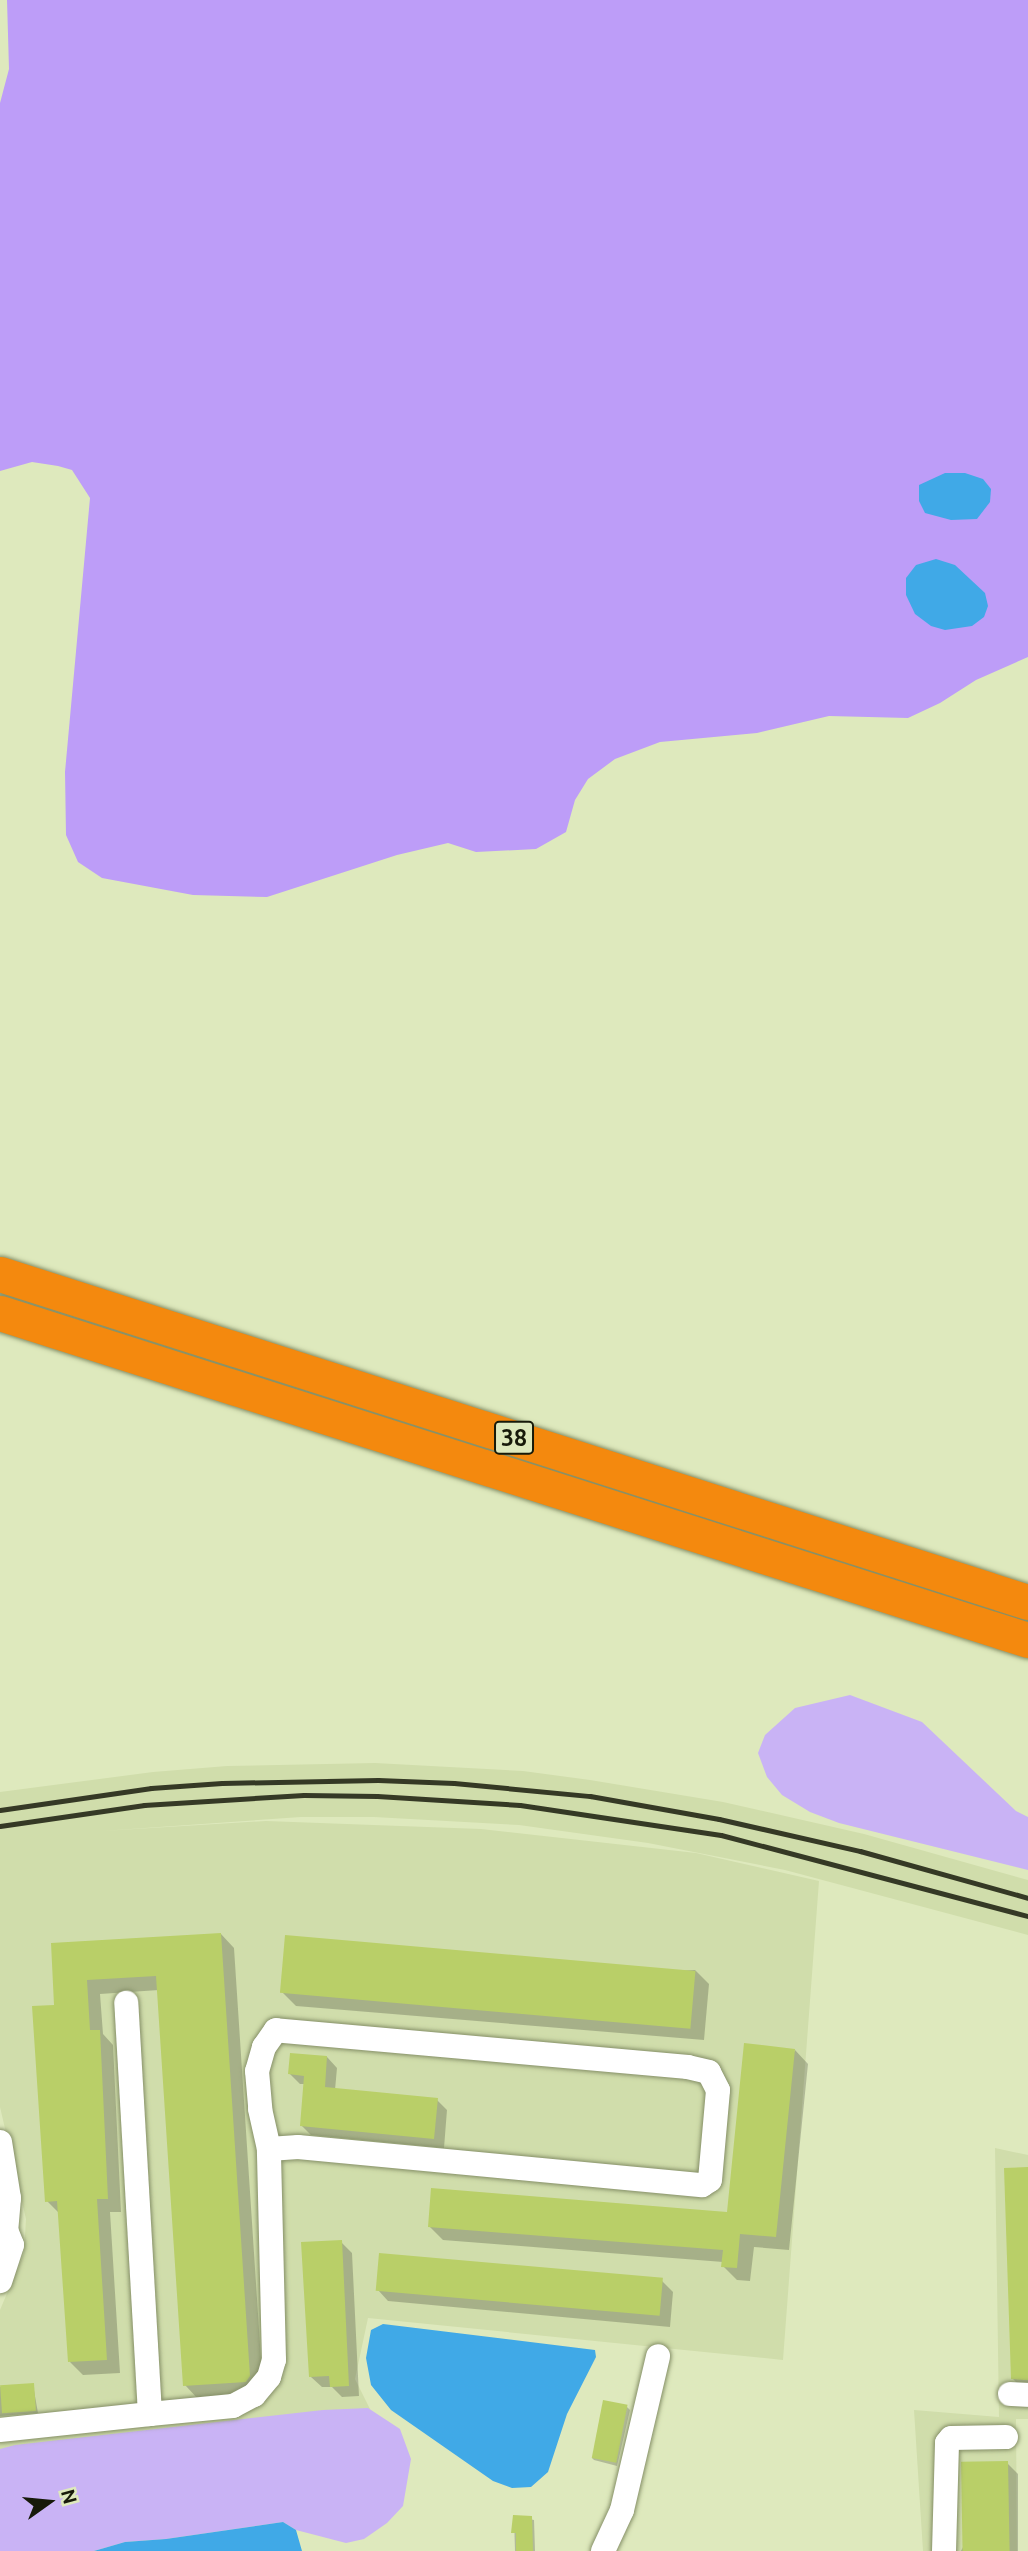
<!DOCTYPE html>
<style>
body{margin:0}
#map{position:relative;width:1028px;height:2551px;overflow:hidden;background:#dee9bd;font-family:Ubuntu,sans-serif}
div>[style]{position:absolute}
.built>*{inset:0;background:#d0ddab}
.green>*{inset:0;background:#c9b3f5}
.forest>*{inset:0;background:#bd9df8}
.water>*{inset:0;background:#40a9e7}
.shadow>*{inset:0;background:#0003}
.building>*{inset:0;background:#b9cf68;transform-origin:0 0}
.roads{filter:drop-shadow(0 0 2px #858f67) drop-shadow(0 0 2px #858f67)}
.minor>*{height:24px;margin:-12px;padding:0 12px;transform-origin:12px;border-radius:12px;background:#fff}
.highway>*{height:35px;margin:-17.5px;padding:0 17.5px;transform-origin:17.5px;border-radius:17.5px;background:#f4890e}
.rail>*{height:5px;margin:-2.5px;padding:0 2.5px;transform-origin:2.5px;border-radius:2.5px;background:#353925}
span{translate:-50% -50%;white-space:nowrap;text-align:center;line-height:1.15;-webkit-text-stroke:6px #dee9bd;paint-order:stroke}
.shield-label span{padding:2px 5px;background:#dee9bd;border:2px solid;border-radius:5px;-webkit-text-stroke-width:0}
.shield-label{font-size:23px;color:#171a0a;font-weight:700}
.north{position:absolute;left:14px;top:2467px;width:70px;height:70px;-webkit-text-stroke:5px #dee9bd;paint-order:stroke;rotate:75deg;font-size:19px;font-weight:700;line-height:28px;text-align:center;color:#171a0a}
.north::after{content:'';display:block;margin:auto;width:24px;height:32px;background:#171a0a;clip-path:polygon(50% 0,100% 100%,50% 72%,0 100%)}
</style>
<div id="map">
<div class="built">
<div style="clip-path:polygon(375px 1763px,523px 1771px,590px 1780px,723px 1802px,864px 1834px,1028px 1880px,1028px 1935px,785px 1870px,648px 1843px,519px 1825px,374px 1817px,301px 1817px,102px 1831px,266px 1821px,481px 1829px,696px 1853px,819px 1881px,783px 2360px,368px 2318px,355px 2379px,380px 2429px,0 2457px,0 2310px,24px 2253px,26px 2219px,0 2107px,0 1792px,153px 1772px,227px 1766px)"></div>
<div style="clip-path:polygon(995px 2148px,1028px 2155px,1028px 2419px,1016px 2419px,1017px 2551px,923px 2551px,914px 2410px,999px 2417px)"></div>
</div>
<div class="green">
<div style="clip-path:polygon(850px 1695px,922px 1722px,1016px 1811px,1028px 1817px,1028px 1870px,839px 1823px,810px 1812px,782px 1795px,767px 1777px,758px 1753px,765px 1735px,795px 1708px)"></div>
<div style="clip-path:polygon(368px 2408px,400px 2429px,411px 2459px,403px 2506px,387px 2523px,364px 2539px,346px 2543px,296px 2530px,283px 2522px,166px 2539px,125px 2542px,94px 2551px,0 2551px,0 2449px,15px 2445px,323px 2410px)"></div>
</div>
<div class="forest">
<div style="clip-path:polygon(7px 0,1028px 0,1028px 657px,976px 680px,940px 703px,908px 718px,829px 716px,757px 733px,660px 742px,615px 759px,588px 779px,575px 800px,566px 832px,536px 849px,476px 852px,448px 843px,397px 855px,267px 897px,193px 895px,102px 878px,78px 862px,66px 835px,65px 772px,90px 498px,72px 470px,58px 466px,32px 462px,0 471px,0 103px,9px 69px)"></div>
</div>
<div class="water">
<div style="clip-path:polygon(945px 473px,965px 473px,983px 479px,991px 489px,990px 502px,977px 519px,951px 520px,925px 513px,919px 501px,919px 485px)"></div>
<div style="clip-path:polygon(936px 559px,955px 565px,985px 593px,988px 606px,984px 617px,972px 626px,945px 630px,931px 626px,915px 614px,906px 595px,906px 578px,916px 565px)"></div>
<div style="clip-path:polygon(383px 2324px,595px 2350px,596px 2357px,567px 2414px,548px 2472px,531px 2487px,512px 2488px,493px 2481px,391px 2410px,371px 2385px,366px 2358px,371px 2330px)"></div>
<div style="clip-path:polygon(283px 2522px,296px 2530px,302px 2551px,94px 2551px,125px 2542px,166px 2539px)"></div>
</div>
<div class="shadow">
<div style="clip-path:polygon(221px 1934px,234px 1948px,263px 2390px,198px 2399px,185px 2385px,159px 1990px,100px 1994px,103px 2034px,113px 2045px,121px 2212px,110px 2212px,120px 2373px,83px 2375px,70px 2362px,60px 2214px,47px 2201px,56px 2007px,53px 1945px)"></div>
<div style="clip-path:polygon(695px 1970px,709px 1984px,704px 2040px,296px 2006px,282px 1992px)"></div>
<div style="clip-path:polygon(795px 2050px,808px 2064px,789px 2250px,754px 2247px,750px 2281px,737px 2280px,723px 2266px,723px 2262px,443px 2240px,429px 2226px,728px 2214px)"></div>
<div style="clip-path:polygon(327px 2057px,337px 2068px,335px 2090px,437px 2100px,447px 2110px,444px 2148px,311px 2135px,301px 2125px,305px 2084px,300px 2084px,290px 2074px)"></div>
<div style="clip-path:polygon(1028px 2169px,1028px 2389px,1023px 2389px,1012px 2378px)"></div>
<div style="clip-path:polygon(341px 2242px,352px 2253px,359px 2396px,342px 2397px,332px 2387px,322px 2387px,311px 2377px)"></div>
<div style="clip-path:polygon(662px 2281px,673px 2292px,670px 2327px,388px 2301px,378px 2290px)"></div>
<div style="clip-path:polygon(33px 2385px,38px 2413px,0 2416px,0 2387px)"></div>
<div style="clip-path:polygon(627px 2407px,630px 2410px,617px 2466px,594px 2460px,592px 2458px)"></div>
<div style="clip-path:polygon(1007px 2463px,1018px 2474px,1018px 2551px,961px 2551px)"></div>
<div style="clip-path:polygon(514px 2516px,534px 2520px,535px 2551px,515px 2551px)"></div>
</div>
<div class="building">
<div style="clip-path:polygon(221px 1933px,250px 2376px,246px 2382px,183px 2386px,156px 1976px,87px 1980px,90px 2030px,100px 2030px,108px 2199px,97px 2199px,107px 2360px,68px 2362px,57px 2201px,45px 2202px,32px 2006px,54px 2005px,51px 1943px)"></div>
<div style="left:285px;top:1935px;width:412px;height:58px;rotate:5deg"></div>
<div style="clip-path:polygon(744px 2043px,795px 2049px,776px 2237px,740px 2234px,737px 2268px,721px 2267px,723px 2250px,428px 2227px,431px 2188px,727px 2212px)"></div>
<div style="clip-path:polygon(290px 2053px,327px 2056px,325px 2087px,438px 2098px,434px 2139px,300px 2126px,304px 2076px,288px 2074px)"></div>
<div style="clip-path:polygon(1028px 2167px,1028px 2380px,1024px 2380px,1011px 2379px,1004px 2168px)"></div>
<div style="clip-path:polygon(342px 2240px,349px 2386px,330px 2387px,329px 2376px,309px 2377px,301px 2242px)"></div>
<div style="left:379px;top:2253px;width:285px;height:38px;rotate:5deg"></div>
<div style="left:34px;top:2383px;width:28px;height:34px;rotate:86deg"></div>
<div style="left:603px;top:2400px;width:25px;height:59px;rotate:11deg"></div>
<div style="left:1008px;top:2461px;width:90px;height:47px;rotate:89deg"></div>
<div style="clip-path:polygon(513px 2515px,532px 2516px,533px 2551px,516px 2551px,516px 2533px,511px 2533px)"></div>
</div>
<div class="roads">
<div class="minor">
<div style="left:0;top:2142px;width:57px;rotate:80.9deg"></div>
<div style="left:9px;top:2198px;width:32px;rotate:95deg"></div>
<div style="left:0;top:2227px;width:7px;rotate:27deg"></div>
<div style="left:6px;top:2230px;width:16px;rotate:68deg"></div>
<div style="left:12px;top:2245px;width:38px;rotate:108deg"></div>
<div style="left:1010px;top:2394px;width:18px;rotate:3deg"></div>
<div style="left:150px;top:2414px;width:83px;rotate:-5.5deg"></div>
<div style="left:233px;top:2406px;width:24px;rotate:-28deg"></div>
<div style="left:254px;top:2395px;width:23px;rotate:-50deg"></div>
<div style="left:269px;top:2377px;width:18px;rotate:-74deg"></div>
<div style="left:274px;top:2360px;width:211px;rotate:-91.4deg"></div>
<div style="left:269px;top:2149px;width:29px;rotate:-4deg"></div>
<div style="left:298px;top:2147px;width:406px;rotate:5.4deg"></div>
<div style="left:702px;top:2185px;width:9px;rotate:-32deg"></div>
<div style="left:710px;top:2180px;width:90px;rotate:-84.9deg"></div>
<div style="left:718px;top:2090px;width:20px;rotate:-117deg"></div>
<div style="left:709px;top:2072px;width:22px;rotate:-167deg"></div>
<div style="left:688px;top:2067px;width:414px;rotate:-174.9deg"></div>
<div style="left:276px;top:2030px;width:21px;rotate:125deg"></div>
<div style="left:264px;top:2047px;width:25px;rotate:106deg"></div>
<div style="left:257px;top:2071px;width:38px;rotate:85deg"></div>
<div style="left:260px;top:2109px;width:41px;rotate:77.3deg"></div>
<div style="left:0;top:2430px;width:151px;rotate:-6.1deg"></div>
<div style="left:150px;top:2414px;width:412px;rotate:-93.3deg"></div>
<div style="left:603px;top:2551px;width:45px;rotate:-65.1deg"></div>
<div style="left:622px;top:2510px;width:158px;rotate:-76.8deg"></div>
<div style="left:944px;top:2551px;width:108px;rotate:-88.4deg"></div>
<div style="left:947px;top:2443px;width:6px;rotate:-51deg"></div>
<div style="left:951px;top:2438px;width:55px;rotate:-1deg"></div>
</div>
<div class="highway">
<div style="left:0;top:1274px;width:1079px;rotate:17.7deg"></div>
<div style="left:0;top:1313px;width:1079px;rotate:17.65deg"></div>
</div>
</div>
<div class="rail">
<div style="left:0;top:1810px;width:153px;rotate:-8.3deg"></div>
<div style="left:151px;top:1788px;width:71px;rotate:-4deg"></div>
<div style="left:222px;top:1783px;width:156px;rotate:-1.1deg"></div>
<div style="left:378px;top:1780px;width:76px;rotate:2.3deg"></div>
<div style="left:454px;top:1783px;width:137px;rotate:5.5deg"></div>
<div style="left:590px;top:1796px;width:131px;rotate:10.1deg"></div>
<div style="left:719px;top:1819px;width:145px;rotate:12.8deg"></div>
<div style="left:860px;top:1851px;width:174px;rotate:15.6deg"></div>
<div style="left:0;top:1826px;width:146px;rotate:-8.3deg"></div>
<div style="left:144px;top:1805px;width:160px;rotate:-3.6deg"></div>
<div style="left:304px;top:1795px;width:73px;rotate:0.8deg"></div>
<div style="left:377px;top:1796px;width:143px;rotate:3.6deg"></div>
<div style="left:520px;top:1805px;width:203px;rotate:8.5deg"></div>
<div style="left:721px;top:1835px;width:318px;rotate:14.8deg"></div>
</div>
<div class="shield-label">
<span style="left:514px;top:1438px">38</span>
</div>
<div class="north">N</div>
</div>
